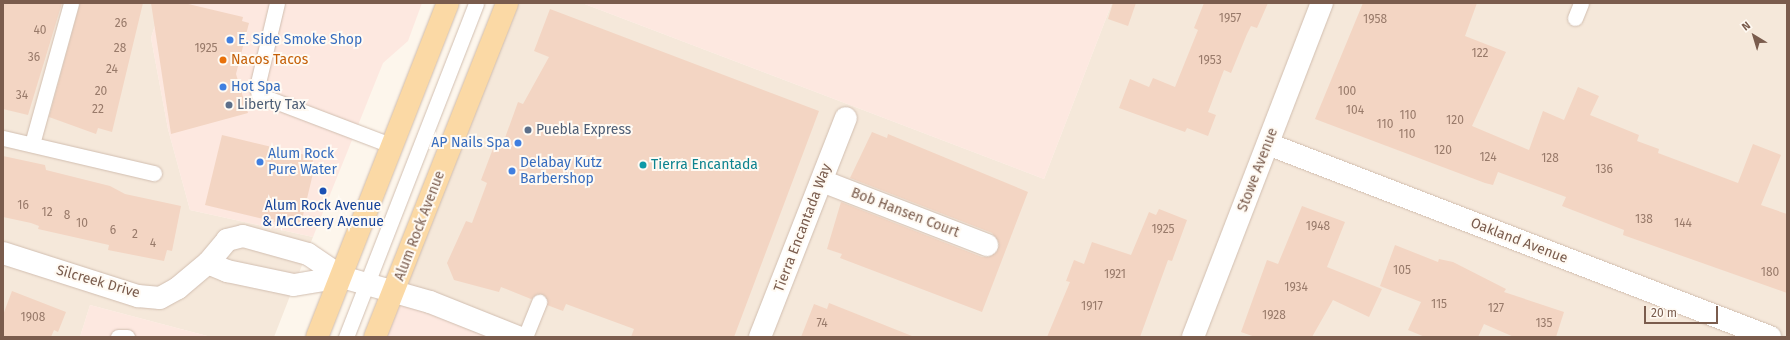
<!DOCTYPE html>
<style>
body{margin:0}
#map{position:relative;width:1790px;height:340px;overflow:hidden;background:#fdf6ec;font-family:"Fira Sans",sans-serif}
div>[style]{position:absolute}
.residential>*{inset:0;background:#f5e8da}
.commercial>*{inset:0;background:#fde8e0}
.building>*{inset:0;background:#f3d5c3}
.roads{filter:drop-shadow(0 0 1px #d1beb0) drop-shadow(0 0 1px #d1beb0)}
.lane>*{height:15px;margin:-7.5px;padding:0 7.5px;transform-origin:7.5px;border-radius:7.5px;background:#fff}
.street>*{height:22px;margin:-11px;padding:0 11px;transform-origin:11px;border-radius:11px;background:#fff}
.primary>*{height:22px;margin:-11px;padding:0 11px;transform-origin:11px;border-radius:11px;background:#fbd9a5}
.dots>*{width:11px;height:11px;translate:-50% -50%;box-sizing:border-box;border:2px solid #fffaf3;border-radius:50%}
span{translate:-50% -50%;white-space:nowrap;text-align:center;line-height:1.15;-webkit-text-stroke:4px #fffaf3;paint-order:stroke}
.number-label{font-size:12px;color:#987a6a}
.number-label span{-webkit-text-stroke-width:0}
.shop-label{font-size:14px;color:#366cbe}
.left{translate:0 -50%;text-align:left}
.right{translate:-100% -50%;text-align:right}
.food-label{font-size:14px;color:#c56008}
.service-label{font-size:14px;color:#4e5e75}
.culture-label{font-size:14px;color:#0d838f}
.street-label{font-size:14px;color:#7a5c4d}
.transit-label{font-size:14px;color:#164399}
.frame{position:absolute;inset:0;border:4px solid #7a5c4d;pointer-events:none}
.north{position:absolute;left:1734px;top:16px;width:40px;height:40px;-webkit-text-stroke:3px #fffaf3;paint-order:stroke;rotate:322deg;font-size:11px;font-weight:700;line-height:16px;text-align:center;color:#7a5c4d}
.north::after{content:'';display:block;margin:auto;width:14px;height:18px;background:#7a5c4d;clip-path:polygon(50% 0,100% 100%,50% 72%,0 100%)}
.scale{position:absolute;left:1644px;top:306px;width:74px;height:18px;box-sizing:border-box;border:2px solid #7a5c4d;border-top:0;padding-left:5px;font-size:12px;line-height:14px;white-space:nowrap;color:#7a5c4d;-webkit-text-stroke:3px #fffaf3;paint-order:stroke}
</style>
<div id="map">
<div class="residential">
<div style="clip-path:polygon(3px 3px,162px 3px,151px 38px,168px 129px,190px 210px,313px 237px,274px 337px,211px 337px,90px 305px,80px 337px,3px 337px)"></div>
<div style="clip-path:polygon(517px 3px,582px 3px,1044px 179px,1112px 3px,1787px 3px,1787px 337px,493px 337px,405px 288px)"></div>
</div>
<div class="commercial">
<div style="clip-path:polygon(162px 3px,422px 3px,408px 41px,383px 63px,313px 237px,190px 210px,168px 129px,151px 38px)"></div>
<div style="clip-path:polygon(582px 3px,1112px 3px,1044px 179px)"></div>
<div style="clip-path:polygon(405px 288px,493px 337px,386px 337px)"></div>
<div style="clip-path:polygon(90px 305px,211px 337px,80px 337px)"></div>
</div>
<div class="building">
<div style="clip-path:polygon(3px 3px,62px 3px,28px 115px,3px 109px)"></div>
<div style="clip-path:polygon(80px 3px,143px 3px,112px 132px,98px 128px,96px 134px,49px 117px)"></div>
<div style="clip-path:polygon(151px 3px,184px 3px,243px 17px,242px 21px,249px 23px,236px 74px,248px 113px,171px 134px)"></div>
<div style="clip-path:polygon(1113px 3px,1136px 3px,1128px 26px,1108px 19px)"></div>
<div style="clip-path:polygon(1204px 3px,1268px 3px,1257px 28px,1251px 26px,1247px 34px,1231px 73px,1224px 70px,1208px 112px,1216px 115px,1208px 136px,1187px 128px,1185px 132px,1119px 108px,1130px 79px,1149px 87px,1153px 78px,1175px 87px,1198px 30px,1194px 28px)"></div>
<div style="clip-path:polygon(1363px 3px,1477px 3px,1465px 36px,1506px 52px,1472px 126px,1529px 150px,1543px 111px,1564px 120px,1578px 87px,1599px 96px,1590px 115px,1639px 135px,1637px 141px,1659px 149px,1658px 153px,1738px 183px,1753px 144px,1781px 155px,1761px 205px,1787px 214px,1787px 293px,1623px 235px,1624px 230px,1562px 206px,1566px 197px,1498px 172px,1493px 185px,1485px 183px,1315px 119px)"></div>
<div style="clip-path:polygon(550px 9px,819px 111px,734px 337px,631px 337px,634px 329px,566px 304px,563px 311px,547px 305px,542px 294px,531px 299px,501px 287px,499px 292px,454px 280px,447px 263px,466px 221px,472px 223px,487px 183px,481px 180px,494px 146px,501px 149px,518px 102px,523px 104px,549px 57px,534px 51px)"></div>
<div style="clip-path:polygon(872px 132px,887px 138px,888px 134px,1028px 192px,982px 312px,840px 258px,842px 254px,827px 249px,841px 202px,982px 257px,989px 257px,998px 250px,999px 243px,992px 233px,850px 178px)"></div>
<div style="clip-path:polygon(222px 135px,314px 157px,312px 164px,315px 165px,300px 228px,205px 205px)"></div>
<div style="clip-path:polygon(3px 156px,45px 165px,46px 170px,110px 186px,125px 194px,181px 206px,172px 251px,167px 250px,164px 261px,108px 250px,109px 245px,38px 229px,39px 226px,31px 223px,3px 217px)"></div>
<div style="clip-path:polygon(1302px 206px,1345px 222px,1327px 267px,1382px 289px,1369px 317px,1333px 300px,1312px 337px,1255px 337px,1241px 332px,1267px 260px,1278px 264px)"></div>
<div style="clip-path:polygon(1159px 209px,1187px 220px,1172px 261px,1168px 260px,1140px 337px,1047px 337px,1070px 282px,1066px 281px,1074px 260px,1084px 264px,1092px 242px,1131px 255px,1149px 212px,1156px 215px)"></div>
<div style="clip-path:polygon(1395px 245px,1438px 262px,1439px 259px,1453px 262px,1506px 289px,1504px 292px,1564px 312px,1556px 337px,1514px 337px,1484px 324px,1478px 337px,1425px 337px,1408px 330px,1421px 302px,1380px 286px)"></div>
<div style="clip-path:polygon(12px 291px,66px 312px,58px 332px,54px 330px,51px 337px,3px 337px,3px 315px)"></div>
<div style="clip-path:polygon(829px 303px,912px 336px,912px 337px,801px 337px,814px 304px,827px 309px)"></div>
</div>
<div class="roads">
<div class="lane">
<div style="left:277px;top:3px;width:86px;rotate:103.4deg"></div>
<div style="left:257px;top:87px;width:8px;rotate:76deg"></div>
<div style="left:259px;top:95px;width:143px;rotate:20.8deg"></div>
<div style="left:1575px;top:18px;width:16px;rotate:-68deg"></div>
<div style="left:3px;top:138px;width:155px;rotate:13.1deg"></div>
<div style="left:32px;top:144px;width:146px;rotate:-74.5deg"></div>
<div style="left:118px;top:337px;width:9px"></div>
<div style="left:346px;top:337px;width:358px;rotate:-68.7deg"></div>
<div style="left:525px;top:337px;width:38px;rotate:-68deg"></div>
</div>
<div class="street">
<div style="left:1268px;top:144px;width:538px;rotate:21.03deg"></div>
<div style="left:822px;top:181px;width:177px;rotate:21.2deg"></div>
<div style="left:3px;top:253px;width:142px;rotate:17.7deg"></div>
<div style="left:138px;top:296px;width:22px;rotate:5deg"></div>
<div style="left:160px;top:298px;width:21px;rotate:-29deg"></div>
<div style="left:178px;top:288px;width:39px;rotate:-40deg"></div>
<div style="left:208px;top:263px;width:30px;rotate:-50deg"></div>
<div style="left:227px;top:240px;width:16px;rotate:-14deg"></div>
<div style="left:243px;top:236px;width:67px;rotate:15.5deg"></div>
<div style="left:308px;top:254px;width:41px;rotate:34.1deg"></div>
<div style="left:342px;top:277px;width:91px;rotate:15.9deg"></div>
<div style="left:430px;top:302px;width:95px;rotate:21.7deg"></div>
<div style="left:208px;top:263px;width:21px;rotate:23deg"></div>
<div style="left:227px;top:271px;width:68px;rotate:11.8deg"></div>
<div style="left:294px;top:285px;width:49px;rotate:-9.5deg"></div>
<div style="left:760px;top:337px;width:235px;rotate:-68.6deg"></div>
<div style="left:1193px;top:337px;width:358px;rotate:-68.9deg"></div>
</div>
<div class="primary">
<div style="left:317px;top:337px;width:359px;rotate:-68.6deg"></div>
<div style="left:375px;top:337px;width:359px;rotate:-68.4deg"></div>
</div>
</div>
<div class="dots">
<div style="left:230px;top:40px;background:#3f7fe0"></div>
<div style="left:223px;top:60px;background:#e8710a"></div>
<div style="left:223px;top:87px;background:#3f7fe0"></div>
<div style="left:229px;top:105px;background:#5c6f8a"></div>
<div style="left:528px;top:130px;background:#5c6f8a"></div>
<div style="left:518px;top:143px;background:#3f7fe0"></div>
<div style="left:260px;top:162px;background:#3f7fe0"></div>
<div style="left:643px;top:165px;background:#0f9aa8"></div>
<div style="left:512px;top:171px;background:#3f7fe0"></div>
<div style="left:323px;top:191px;background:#1a4fb4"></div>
</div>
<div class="number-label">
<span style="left:1230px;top:19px">1957</span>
<span style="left:1375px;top:20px">1958</span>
<span style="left:121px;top:24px">26</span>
<span style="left:40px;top:31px">40</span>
<span style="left:120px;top:49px">28</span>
<span style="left:206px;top:49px">1925</span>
<span style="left:1480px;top:54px">122</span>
<span style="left:34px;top:58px">36</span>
<span style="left:1210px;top:61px">1953</span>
<span style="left:112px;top:70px">24</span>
<span style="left:101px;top:92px">20</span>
<span style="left:1347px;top:92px">100</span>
<span style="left:22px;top:96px">34</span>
<span style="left:98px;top:110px">22</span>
<span style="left:1355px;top:111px">104</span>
<span style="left:1408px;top:116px">110</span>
<span style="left:1455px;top:121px">120</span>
<span style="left:1385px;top:125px">110</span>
<span style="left:1407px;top:135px">110</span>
<span style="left:1443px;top:151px">120</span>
<span style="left:1488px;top:158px">124</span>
<span style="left:1550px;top:159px">128</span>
<span style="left:1604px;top:170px">136</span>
<span style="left:23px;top:206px">16</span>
<span style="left:47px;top:213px">12</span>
<span style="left:67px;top:216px">8</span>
<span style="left:1644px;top:220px">138</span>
<span style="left:82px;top:224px">10</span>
<span style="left:1683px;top:224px">144</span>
<span style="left:1318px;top:227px">1948</span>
<span style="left:1163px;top:230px">1925</span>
<span style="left:113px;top:231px">6</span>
<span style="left:135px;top:235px">2</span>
<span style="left:153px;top:244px">4</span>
<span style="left:1402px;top:271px">105</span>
<span style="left:1770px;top:273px">180</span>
<span style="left:1115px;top:275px">1921</span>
<span style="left:1296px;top:288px">1934</span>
<span style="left:1439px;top:305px">115</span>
<span style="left:1092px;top:307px">1917</span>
<span style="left:1496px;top:309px">127</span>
<span style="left:1274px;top:316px">1928</span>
<span style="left:33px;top:318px">1908</span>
<span style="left:822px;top:324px">74</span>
<span style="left:1544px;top:324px">135</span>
</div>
<div class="shop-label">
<span class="left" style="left:238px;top:40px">E. Side Smoke Shop</span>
<span class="left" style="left:231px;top:87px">Hot Spa</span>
<span class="right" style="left:510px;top:143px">AP Nails Spa</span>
<span class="left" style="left:268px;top:162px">Alum Rock<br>Pure Water</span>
<span class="left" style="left:520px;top:171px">Delabay Kutz<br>Barbershop</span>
</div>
<div class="food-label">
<span class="left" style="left:231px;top:60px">Nacos Tacos</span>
</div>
<div class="service-label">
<span class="left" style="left:237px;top:105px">Liberty Tax</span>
<span class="left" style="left:536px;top:130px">Puebla Express</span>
</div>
<div class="culture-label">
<span class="left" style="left:651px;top:165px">Tierra Encantada</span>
</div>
<div class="street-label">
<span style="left:1258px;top:170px;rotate:-69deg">Stowe Avenue</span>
<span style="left:905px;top:213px;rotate:21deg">Bob Hansen Court</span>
<span style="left:420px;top:226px;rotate:-69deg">Alum Rock Avenue</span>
<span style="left:803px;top:228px;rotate:-69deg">Tierra Encantada Way</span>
<span style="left:1519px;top:241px;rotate:21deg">Oakland Avenue</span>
<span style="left:98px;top:282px;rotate:16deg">Silcreek Drive</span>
</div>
<div class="transit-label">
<span style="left:323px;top:214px">Alum Rock Avenue<br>&amp; McCreery Avenue</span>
</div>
<div class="frame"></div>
<div class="north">N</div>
<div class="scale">20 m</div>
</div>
